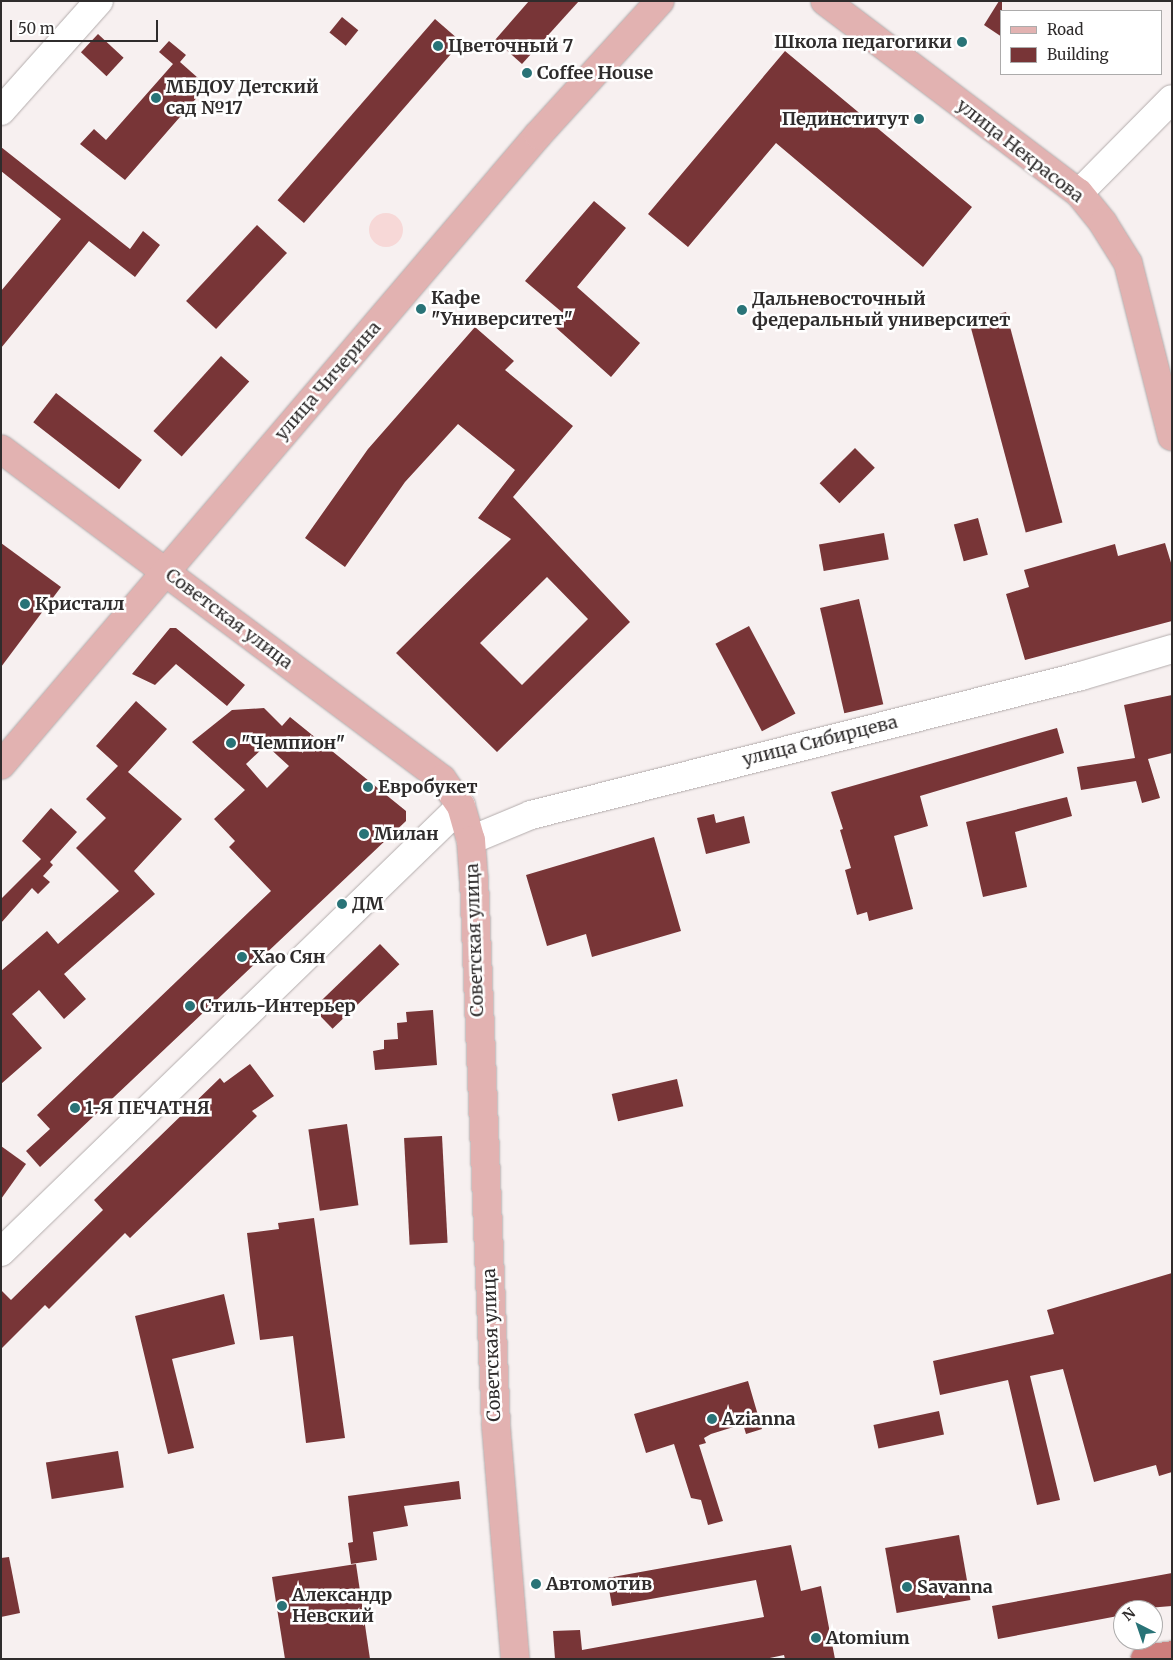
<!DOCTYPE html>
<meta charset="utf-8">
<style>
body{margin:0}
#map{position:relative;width:1173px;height:1660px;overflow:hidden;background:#f7f0f0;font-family:Merriweather,serif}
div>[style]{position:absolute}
.green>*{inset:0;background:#f7d8d7}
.round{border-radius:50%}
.building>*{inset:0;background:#783537;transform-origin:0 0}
.roads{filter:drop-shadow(0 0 1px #b3acac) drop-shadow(0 0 1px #b3acac)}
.minor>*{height:28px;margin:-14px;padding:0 14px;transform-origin:14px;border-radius:14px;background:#fff}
.major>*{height:28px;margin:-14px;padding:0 14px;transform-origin:14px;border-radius:14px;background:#e2b2b1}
.highway>*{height:28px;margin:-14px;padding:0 14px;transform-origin:14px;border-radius:14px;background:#ce7e7d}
.dots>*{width:14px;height:14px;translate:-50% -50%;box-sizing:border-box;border:2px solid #fff;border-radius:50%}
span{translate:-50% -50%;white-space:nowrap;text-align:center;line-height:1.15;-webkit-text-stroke:5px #fff;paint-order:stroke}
.poi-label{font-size:18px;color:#2f2c2c;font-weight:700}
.right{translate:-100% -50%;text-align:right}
.left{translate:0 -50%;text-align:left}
.street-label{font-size:18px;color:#2f2c2c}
.frame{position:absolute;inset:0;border:2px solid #2f2c2c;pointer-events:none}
.legend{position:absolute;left:1000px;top:10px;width:162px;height:65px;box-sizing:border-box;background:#fff;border:1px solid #acabab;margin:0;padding:6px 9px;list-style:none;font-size:15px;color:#2f2c2c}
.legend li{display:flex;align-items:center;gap:10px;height:25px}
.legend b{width:25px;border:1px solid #acabab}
.north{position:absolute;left:1113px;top:1600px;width:50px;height:50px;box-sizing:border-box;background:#fff;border:1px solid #acabab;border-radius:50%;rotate:319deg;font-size:14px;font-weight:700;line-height:20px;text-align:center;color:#2f2c2c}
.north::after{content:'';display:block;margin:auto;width:18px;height:22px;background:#297377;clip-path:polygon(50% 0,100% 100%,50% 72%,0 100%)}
.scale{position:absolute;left:10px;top:20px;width:148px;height:22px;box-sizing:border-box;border:2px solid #2f2c2c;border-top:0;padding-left:6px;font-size:15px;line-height:18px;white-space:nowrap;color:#2f2c2c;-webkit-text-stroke:4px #fff;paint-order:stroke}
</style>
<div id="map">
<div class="green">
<div class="round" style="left:369px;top:213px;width:34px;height:34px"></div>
</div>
<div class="building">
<div style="clip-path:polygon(529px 1px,579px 1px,522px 64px,495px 40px)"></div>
<div style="clip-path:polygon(999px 1px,1002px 1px,1002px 37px,984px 25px)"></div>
<div style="left:342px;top:17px;width:21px;height:20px;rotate:39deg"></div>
<div style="left:435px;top:19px;width:35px;height:240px;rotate:41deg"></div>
<div style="left:98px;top:34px;width:35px;height:25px;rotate:43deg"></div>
<div style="clip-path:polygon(169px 41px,186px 55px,180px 62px,207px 86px,125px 180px,80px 144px,94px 129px,106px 140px,173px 64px,159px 52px)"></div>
<div style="clip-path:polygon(785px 51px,972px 207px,923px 267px,776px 143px,688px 247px,648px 214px)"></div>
<div style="clip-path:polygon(1px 147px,130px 249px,143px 231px,160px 245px,135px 277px,89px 241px,1px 348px,1px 291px,61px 219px,1px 171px)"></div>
<div style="clip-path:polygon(594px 201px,626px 228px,577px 287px,640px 343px,611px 377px,553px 325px,563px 313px,525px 281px)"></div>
<div style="left:257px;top:225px;width:41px;height:104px;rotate:43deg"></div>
<div style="left:1006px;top:312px;width:218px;height:38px;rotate:75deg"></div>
<div style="clip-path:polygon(evenodd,475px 327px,514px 361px,505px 370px,573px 426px,513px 497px,630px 622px,497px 752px,396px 653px,511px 539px,478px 518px,515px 470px,458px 424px,405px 482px,345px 567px,305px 538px,368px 449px,475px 327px,547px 577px,588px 619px,522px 685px,480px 643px,547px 577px)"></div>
<div style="left:221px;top:356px;width:38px;height:101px;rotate:42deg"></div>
<div style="left:56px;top:393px;width:109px;height:37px;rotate:38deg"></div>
<div style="left:855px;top:448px;width:28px;height:50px;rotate:45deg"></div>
<div style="left:978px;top:518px;width:38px;height:25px;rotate:75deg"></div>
<div style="left:884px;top:533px;width:27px;height:66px;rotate:80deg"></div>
<div style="clip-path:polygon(1px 543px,61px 587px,1px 667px)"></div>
<div style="clip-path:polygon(1165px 543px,1172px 566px,1172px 621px,1025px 660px,1006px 594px,1029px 587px,1024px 570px,1115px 544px,1118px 556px)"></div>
<div style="left:859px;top:599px;width:108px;height:40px;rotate:77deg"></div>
<div style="left:749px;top:626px;width:99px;height:38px;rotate:62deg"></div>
<div style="clip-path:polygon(170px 628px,176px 628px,245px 685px,227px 706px,176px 664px,155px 685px,132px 674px)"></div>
<div style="clip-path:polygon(1172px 695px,1172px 753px,1148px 759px,1160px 798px,1142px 803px,1136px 781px,1081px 790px,1077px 767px,1135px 758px,1124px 705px)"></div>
<div style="clip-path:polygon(136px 701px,167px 729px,128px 772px,182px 819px,134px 871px,155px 894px,64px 974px,86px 999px,64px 1019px,39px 990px,12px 1014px,42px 1048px,1px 1084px,1px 971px,47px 931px,58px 944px,119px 891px,76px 848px,106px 818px,86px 799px,118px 766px,96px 746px)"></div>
<div style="clip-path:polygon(evenodd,264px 708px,282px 726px,290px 717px,406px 811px,406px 821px,40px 1167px,26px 1151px,50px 1129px,37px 1115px,271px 891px,229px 847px,235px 841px,214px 819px,245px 790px,192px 742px,232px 710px,264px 708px,266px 745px,289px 766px,267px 788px,246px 764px,266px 745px)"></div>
<div style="clip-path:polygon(1057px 728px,1064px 753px,920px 796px,928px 826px,894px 836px,913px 909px,869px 921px,867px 912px,857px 915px,845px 870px,851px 868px,840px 830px,843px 829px,831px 792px)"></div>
<div style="clip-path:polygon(1067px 797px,1072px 816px,1015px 832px,1027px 887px,983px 897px,966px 822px)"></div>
<div style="clip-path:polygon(51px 808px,77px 832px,50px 862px,53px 865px,43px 876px,50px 882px,38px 894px,32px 888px,1px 923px,1px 899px,41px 859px,22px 841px)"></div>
<div style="clip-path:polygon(714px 814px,716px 823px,744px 816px,750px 843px,706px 854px,697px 818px)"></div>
<div style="clip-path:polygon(654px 837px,681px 931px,592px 957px,586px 934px,547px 946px,526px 875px)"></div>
<div style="left:380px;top:944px;width:28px;height:93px;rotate:46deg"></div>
<div style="clip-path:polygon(433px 1010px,437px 1065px,375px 1070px,373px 1051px,384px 1049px,384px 1040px,398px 1039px,397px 1023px,407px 1022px,406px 1012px)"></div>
<div style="clip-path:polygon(250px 1064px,274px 1096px,252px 1111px,257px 1116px,130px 1238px,125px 1233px,49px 1309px,45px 1305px,1px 1349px,1px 1290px,11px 1300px,103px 1210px,94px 1200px,220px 1078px,224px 1083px)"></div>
<div style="left:677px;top:1079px;width:28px;height:67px;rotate:77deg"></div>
<div style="left:347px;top:1124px;width:82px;height:39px;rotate:82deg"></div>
<div style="left:442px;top:1136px;width:107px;height:38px;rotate:87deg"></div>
<div style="clip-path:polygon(1px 1146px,26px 1164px,1px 1199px)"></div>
<div style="clip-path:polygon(314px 1218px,345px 1438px,306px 1443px,293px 1336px,260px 1340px,247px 1233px,279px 1229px,278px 1223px)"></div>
<div style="clip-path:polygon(1172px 1273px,1172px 1472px,1159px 1476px,1156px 1465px,1094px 1482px,1063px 1369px,1030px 1376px,1060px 1500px,1037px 1505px,1008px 1380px,940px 1395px,933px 1361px,1054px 1334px,1047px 1310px)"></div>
<div style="clip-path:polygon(224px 1294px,235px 1344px,172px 1359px,194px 1448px,168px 1454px,135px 1316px)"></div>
<div style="clip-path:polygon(748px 1381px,762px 1429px,746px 1434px,743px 1424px,711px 1434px,704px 1438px,706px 1443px,699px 1445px,723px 1521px,708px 1525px,701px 1500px,691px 1498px,674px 1444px,646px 1453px,634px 1414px)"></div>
<div style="left:939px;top:1411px;width:24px;height:67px;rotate:78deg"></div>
<div style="left:118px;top:1451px;width:37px;height:73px;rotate:81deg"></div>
<div style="clip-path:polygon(459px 1481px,461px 1499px,404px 1506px,408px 1526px,373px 1532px,377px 1560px,351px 1564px,348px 1543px,353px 1542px,348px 1496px)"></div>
<div style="left:959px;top:1535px;width:66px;height:75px;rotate:80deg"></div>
<div style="clip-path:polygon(791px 1545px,801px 1591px,821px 1586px,835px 1659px,785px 1659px,784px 1655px,765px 1659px,555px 1659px,553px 1631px,580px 1630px,582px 1650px,764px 1617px,756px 1580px,612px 1606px,607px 1578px)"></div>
<div style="clip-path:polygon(9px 1557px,20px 1613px,1px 1617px,1px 1558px)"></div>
<div style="clip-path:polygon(356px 1564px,370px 1659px,285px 1659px,272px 1577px)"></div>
<div style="clip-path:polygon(1172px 1573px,1172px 1606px,1123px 1610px,1123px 1615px,998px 1639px,992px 1606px)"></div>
</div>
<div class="roads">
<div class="minor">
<div style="left:1px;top:111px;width:147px;rotate:-48.3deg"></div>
<div style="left:1079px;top:193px;width:132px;rotate:-45.3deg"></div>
<div style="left:471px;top:840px;width:65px;rotate:-22.6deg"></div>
<div style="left:531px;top:815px;width:567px;rotate:-14.18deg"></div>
<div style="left:1081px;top:676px;width:95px;rotate:-16.5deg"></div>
<div style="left:1px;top:1252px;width:641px;rotate:-44.11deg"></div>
</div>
<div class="major">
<div style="left:825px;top:1px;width:318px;rotate:37.1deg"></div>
<div style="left:1079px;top:193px;width:38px;rotate:51deg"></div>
<div style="left:1103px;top:223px;width:47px;rotate:58deg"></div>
<div style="left:1128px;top:263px;width:179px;rotate:75.8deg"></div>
<div style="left:1px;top:449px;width:551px;rotate:36.81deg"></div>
<div style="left:442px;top:779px;width:33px;rotate:55deg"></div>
<div style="left:461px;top:806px;width:35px;rotate:74deg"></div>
<div style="left:471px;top:840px;width:39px;rotate:86deg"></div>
<div style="left:474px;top:879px;width:547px;rotate:87.7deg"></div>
<div style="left:496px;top:1426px;width:234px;rotate:85.3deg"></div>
<div style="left:1px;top:765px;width:828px;rotate:-49.56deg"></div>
<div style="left:538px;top:135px;width:181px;rotate:-47.7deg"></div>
</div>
<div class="highway">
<div style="left:1145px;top:1659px;width:27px;rotate:-8deg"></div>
</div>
</div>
<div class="dots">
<div style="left:962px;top:42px;background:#297377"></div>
<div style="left:438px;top:46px;background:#297377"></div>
<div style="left:527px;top:73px;background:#297377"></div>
<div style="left:156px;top:98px;background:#297377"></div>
<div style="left:919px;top:119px;background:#297377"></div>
<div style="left:421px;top:309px;background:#297377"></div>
<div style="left:742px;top:310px;background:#297377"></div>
<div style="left:25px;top:604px;background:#297377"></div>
<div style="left:231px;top:743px;background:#297377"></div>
<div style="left:368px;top:787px;background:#297377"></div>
<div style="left:364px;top:834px;background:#297377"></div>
<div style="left:342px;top:904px;background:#297377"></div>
<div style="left:242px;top:957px;background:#297377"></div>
<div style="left:190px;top:1006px;background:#297377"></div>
<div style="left:75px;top:1108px;background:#297377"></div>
<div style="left:712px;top:1419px;background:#297377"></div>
<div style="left:536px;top:1584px;background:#297377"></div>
<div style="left:907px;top:1587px;background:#297377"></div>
<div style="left:282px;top:1606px;background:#297377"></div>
<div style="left:816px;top:1638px;background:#297377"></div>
</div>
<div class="poi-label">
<span class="right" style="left:952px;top:42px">Школа педагогики</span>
<span class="left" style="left:448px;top:46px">Цветочный 7</span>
<span class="left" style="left:537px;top:73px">Coffee House</span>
<span class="left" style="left:166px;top:98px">МБДОУ Детский<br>сад №17</span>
<span class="right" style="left:909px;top:119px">Пединститут</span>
<span class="left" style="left:431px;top:309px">Кафе<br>"Университет"</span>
<span class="left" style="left:752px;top:310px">Дальневосточный<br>федеральный университет</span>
<span class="left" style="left:35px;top:604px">Кристалл</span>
<span class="left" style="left:241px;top:743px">"Чемпион"</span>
<span class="left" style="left:378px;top:787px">Евробукет</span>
<span class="left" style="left:374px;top:834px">Милан</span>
<span class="left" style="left:352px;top:904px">ДМ</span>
<span class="left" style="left:252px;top:957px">Хао Сян</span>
<span class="left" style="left:200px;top:1006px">Стиль-Интерьер</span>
<span class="left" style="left:85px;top:1108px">1-Я ПЕЧАТНЯ</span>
<span class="left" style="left:722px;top:1419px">Azianna</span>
<span class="left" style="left:546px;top:1584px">Автомотив</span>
<span class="left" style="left:917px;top:1587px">Savanna</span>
<span class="left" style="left:292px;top:1606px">Александр<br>Невский</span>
<span class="left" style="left:826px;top:1638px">Atomium</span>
</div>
<div class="street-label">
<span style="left:1020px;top:151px;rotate:38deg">улица Некрасова</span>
<span style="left:328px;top:381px;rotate:-49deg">улица Чичерина</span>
<span style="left:229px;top:619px;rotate:37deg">Советская улица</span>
<span style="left:820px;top:741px;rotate:-14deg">улица Сибирцева</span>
<span style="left:475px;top:940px;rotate:-92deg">Советская улица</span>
<span style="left:492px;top:1345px;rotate:-92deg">Советская улица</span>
</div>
<div class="frame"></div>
<ul class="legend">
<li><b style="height:6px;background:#e2b2b1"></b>Road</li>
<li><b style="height:14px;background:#783537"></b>Building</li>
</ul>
<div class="north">N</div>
<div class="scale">50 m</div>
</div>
